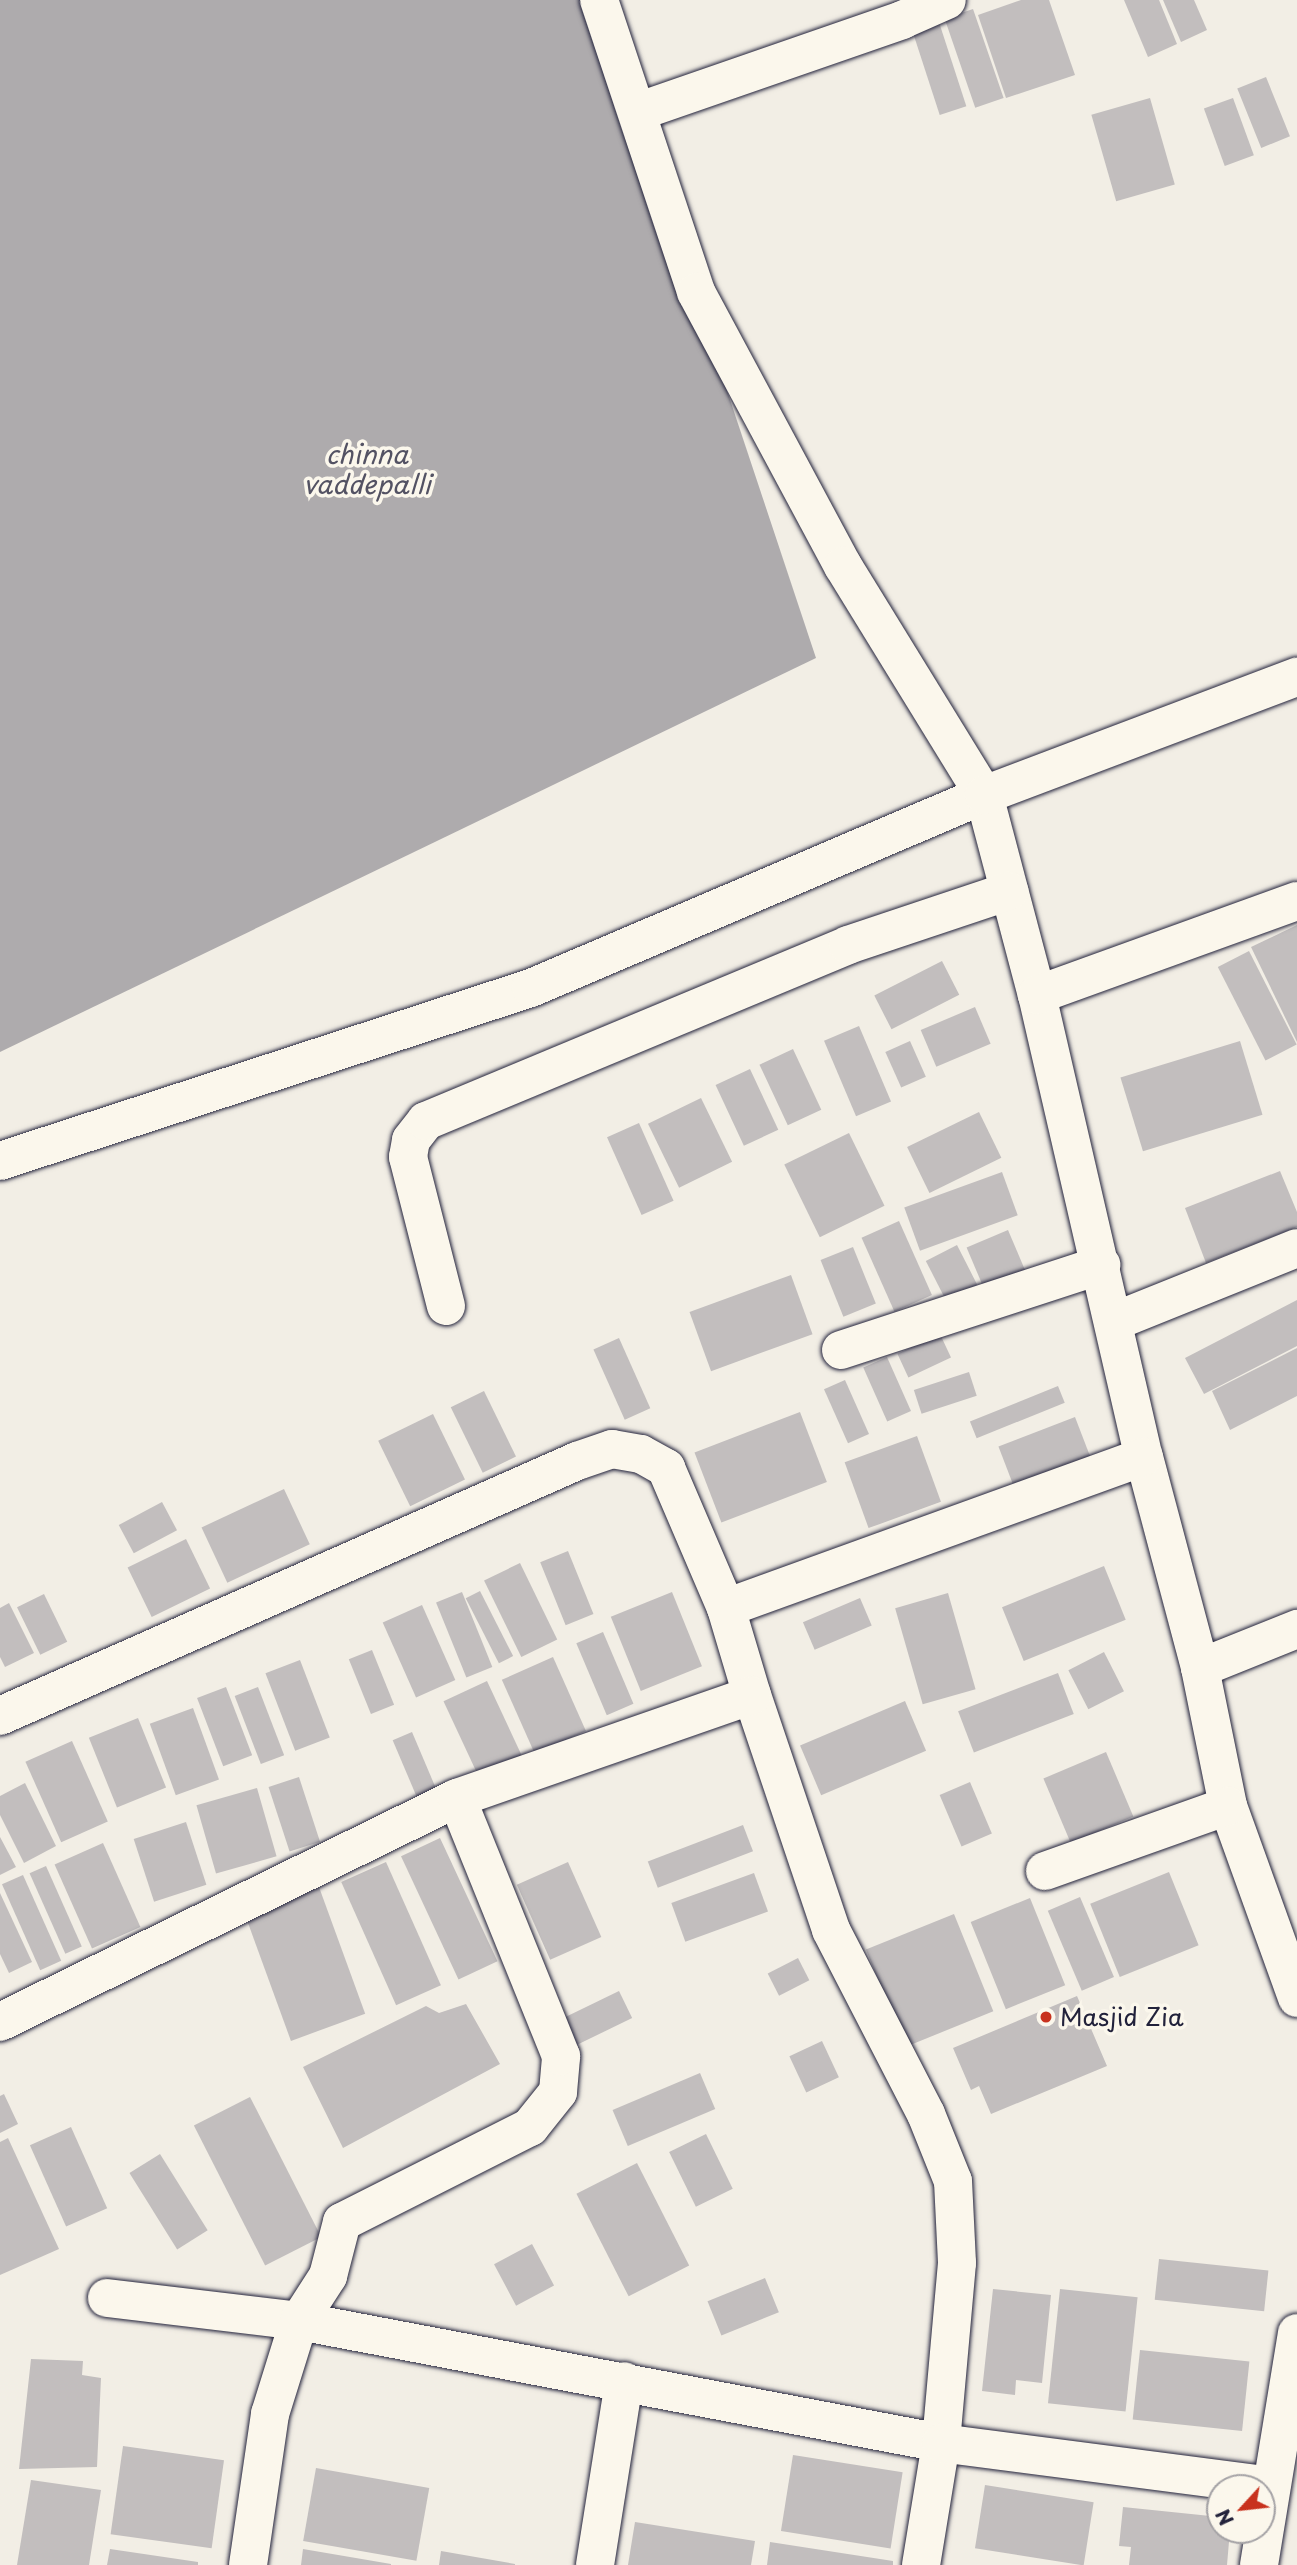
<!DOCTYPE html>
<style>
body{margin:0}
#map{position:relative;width:1297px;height:2565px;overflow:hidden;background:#f2eee5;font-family:"Playpen Sans",sans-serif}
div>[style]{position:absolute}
.water>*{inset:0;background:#aeabad}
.building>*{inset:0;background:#c2bebe;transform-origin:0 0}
.roads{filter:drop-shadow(0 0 2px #22223b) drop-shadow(0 0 2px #22223b)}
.minor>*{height:38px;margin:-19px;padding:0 19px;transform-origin:19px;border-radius:19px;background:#fbf7ec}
.dots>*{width:19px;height:19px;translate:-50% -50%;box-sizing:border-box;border:4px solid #fbf7ec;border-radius:50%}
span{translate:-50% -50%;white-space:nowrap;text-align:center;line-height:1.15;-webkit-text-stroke:7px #fbf7ec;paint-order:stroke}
.poi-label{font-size:24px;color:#22223b}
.left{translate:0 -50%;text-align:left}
.water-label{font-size:26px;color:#535263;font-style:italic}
.north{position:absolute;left:1206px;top:2474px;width:70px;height:70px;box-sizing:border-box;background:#fbf7ec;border:2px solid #a4a2a5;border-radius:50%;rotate:243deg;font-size:19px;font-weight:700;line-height:28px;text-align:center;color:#22223b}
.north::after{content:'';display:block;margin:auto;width:24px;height:32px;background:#c8321e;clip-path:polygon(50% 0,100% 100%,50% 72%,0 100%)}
</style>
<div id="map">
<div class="water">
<div style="clip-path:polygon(0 0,597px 0,816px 658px,0 1052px)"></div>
</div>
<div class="building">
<div style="clip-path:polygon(1021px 0,1049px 0,1075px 75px,1006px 98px,978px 15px)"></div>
<div style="clip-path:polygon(1124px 0,1159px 0,1177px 44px,1148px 57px)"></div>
<div style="clip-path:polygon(1163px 0,1194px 0,1207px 30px,1181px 42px)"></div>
<div style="left:973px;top:9px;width:94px;height:30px;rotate:71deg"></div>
<div style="left:937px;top:16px;width:95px;height:28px;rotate:72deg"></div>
<div style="left:1266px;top:77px;width:64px;height:31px;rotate:68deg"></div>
<div style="left:1150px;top:98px;width:90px;height:61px;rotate:74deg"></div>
<div style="left:1233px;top:98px;width:61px;height:31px;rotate:70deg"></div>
<div style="clip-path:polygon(1297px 925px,1297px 1042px,1251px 947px)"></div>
<div style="left:1249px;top:951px;width:105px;height:35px;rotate:63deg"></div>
<div style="left:942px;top:961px;width:38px;height:76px;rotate:63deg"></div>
<div style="left:975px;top:1007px;width:40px;height:59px;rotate:67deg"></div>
<div style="left:859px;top:1026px;width:82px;height:38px;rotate:67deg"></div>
<div style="left:910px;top:1041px;width:39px;height:27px;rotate:66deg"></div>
<div style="left:1240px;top:1041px;width:77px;height:125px;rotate:73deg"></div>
<div style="left:793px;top:1049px;width:67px;height:37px;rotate:65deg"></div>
<div style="left:750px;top:1069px;width:67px;height:38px;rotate:65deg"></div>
<div style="left:701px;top:1098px;width:71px;height:59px;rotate:64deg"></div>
<div style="left:979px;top:1112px;width:51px;height:80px;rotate:64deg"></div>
<div style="left:639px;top:1123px;width:85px;height:35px;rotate:66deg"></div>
<div style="left:849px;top:1133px;width:81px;height:72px;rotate:64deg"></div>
<div style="clip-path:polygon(1280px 1171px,1297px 1212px,1297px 1227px,1206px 1263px,1185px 1208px)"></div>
<div style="left:1002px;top:1172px;width:46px;height:104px;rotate:70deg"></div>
<div style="left:899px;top:1221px;width:81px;height:41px;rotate:66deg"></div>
<div style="left:1008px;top:1230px;width:47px;height:45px;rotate:67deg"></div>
<div style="left:957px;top:1245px;width:49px;height:35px;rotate:63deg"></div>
<div style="left:853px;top:1247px;width:61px;height:35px;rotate:68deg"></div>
<div style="left:791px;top:1275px;width:63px;height:108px;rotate:70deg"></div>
<div style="clip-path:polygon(1297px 1300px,1297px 1346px,1204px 1394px,1185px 1358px)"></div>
<div style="left:940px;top:1334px;width:26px;height:47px;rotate:65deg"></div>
<div style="left:619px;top:1338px;width:77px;height:28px;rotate:66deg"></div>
<div style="clip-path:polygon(1297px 1348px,1297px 1396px,1230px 1430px,1212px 1391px)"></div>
<div style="left:887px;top:1357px;width:59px;height:26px;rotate:66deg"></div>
<div style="left:969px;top:1372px;width:25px;height:58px;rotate:72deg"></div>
<div style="left:845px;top:1380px;width:59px;height:23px;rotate:66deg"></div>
<div style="left:1058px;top:1386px;width:18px;height:95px;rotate:68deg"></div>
<div style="left:484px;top:1391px;width:73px;height:37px;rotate:64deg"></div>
<div style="left:800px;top:1412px;width:75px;height:113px;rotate:69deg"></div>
<div style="left:433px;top:1414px;width:73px;height:61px;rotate:64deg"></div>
<div style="left:1075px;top:1417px;width:48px;height:82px;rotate:69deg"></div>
<div style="left:917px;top:1436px;width:70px;height:77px;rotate:70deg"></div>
<div style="left:284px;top:1489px;width:61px;height:91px;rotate:65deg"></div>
<div style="left:162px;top:1502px;width:32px;height:49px;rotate:62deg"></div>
<div style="left:186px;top:1539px;width:55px;height:65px;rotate:64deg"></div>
<div style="left:568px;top:1551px;width:68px;height:30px;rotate:68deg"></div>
<div style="left:520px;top:1563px;width:85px;height:40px;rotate:64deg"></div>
<div style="left:1104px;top:1566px;width:58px;height:110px;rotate:68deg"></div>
<div style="left:480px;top:1591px;width:73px;height:16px;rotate:63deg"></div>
<div style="left:462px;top:1592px;width:81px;height:28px;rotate:68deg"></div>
<div style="left:672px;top:1592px;width:80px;height:66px;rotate:68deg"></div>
<div style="left:948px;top:1593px;width:100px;height:55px;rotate:74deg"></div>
<div style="left:44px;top:1594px;width:53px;height:30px;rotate:64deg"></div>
<div style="left:860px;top:1598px;width:30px;height:62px;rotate:67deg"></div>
<div style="clip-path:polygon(9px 1603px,34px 1653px,5px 1667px,0 1657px,0 1608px)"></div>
<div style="left:422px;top:1605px;width:82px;height:43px;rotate:66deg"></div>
<div style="left:603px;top:1632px;width:78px;height:29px;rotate:67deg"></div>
<div style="left:372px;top:1650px;width:59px;height:25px;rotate:68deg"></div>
<div style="left:1104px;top:1652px;width:44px;height:40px;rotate:63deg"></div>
<div style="left:553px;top:1657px;width:81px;height:56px;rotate:66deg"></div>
<div style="left:300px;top:1660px;width:83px;height:37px;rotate:69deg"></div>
<div style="left:1058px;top:1673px;width:44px;height:107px;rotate:69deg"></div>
<div style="left:487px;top:1681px;width:89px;height:48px;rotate:65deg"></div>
<div style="left:226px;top:1687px;width:73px;height:31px;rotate:69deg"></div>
<div style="left:258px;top:1687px;width:73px;height:25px;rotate:69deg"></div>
<div style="left:905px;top:1701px;width:54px;height:114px;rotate:67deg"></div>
<div style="left:193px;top:1708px;width:76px;height:46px;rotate:70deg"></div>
<div style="left:138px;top:1718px;width:75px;height:53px;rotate:68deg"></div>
<div style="left:412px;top:1732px;width:62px;height:21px;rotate:67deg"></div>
<div style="left:72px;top:1741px;width:88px;height:51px;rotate:66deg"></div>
<div style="left:1106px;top:1752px;width:70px;height:68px;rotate:67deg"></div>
<div style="left:299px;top:1777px;width:68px;height:32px;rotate:72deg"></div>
<div style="left:970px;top:1782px;width:56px;height:33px;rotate:67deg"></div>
<div style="clip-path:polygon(25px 1783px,56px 1846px,24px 1863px,0 1815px,0 1796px)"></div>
<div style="left:257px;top:1788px;width:71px;height:63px;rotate:74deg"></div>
<div style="left:186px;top:1822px;width:66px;height:55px;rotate:72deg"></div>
<div style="left:743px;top:1825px;width:28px;height:102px;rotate:69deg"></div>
<div style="clip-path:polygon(0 1837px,16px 1867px,0 1875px)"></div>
<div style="left:440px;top:1838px;width:136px;height:43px;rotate:65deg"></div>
<div style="left:103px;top:1843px;width:92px;height:53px;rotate:66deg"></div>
<div style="left:386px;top:1862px;width:135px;height:49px;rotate:66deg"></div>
<div style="left:568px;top:1862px;width:82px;height:56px;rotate:66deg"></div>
<div style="left:46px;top:1866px;width:88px;height:18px;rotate:66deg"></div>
<div style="left:1169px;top:1872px;width:79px;height:85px;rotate:68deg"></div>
<div style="left:754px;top:1873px;width:41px;height:88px;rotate:70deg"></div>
<div style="left:23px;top:1875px;width:94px;height:23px;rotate:66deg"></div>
<div style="left:319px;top:1887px;width:135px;height:79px;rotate:70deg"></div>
<div style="clip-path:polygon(0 1893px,32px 1962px,9px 1973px,0 1954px)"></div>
<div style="left:1080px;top:1897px;width:87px;height:35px;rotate:67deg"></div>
<div style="left:1030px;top:1898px;width:94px;height:64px;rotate:68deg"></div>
<div style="left:954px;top:1914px;width:105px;height:95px;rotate:68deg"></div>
<div style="left:798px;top:1958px;width:25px;height:34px;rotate:63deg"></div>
<div style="left:619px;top:1991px;width:30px;height:63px;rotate:64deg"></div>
<div style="clip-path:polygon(1077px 1996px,1107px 2066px,991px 2114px,979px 2086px,971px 2090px,953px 2048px)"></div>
<div style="clip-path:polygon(466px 2004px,500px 2064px,343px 2148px,303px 2067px,426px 2006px,439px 2013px)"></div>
<div style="left:822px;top:2041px;width:40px;height:36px;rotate:65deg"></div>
<div style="left:700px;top:2073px;width:39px;height:95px;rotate:67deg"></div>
<div style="clip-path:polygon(4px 2094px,18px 2124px,0 2133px,0 2096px)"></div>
<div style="left:250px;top:2097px;width:157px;height:63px;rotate:63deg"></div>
<div style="left:71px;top:2127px;width:89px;height:45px;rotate:66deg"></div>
<div style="left:706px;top:2134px;width:61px;height:41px;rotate:64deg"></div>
<div style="clip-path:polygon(8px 2138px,59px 2249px,0 2275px,0 2142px)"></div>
<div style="left:160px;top:2154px;width:90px;height:36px;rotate:58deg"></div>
<div style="left:637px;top:2163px;width:115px;height:68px;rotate:63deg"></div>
<div style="left:532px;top:2244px;width:47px;height:43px;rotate:62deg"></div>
<div style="left:1159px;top:2259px;width:110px;height:41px;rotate:6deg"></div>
<div style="left:765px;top:2278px;width:37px;height:62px;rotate:68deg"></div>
<div style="clip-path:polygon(993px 2289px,1051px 2295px,1042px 2383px,1016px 2380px,1015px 2395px,982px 2391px)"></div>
<div style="left:1060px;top:2289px;width:78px;height:115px;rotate:6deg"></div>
<div style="left:1140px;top:2350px;width:110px;height:70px;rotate:6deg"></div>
<div style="clip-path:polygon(31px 2359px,83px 2361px,82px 2375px,101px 2378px,97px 2467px,19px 2469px)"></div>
<div style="left:123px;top:2446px;width:102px;height:89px;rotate:8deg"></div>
<div style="left:793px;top:2455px;width:111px;height:77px;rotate:9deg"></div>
<div style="left:316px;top:2468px;width:115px;height:74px;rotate:10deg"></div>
<div style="clip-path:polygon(31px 2480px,101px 2490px,89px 2565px,17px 2565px)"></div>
<div style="left:985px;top:2485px;width:110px;height:64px;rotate:9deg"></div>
<div style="clip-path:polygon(1123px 2507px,1220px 2517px,1220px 2530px,1230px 2530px,1227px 2565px,1129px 2565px,1131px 2547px,1119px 2546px)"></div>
<div style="clip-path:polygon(635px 2522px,755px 2541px,751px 2565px,628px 2565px)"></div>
<div style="clip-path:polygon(770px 2542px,893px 2561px,893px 2565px,767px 2565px)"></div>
<div style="clip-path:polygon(110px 2549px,198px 2562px,198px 2565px,107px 2565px)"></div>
<div style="clip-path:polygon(303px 2549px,391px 2564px,391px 2565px,301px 2565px)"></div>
<div style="clip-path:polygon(441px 2551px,515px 2564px,515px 2565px,439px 2565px)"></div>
</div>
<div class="roads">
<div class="minor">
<div style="left:599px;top:0;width:308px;rotate:71.6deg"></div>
<div style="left:696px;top:292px;width:311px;rotate:61.8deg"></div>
<div style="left:843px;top:566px;width:269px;rotate:58.4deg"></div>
<div style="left:984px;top:795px;width:207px;rotate:75.2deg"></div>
<div style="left:1037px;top:995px;width:474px;rotate:77deg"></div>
<div style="left:1144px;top:1457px;width:218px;rotate:75.1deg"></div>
<div style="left:1200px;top:1668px;width:141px;rotate:78.5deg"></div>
<div style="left:1228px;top:1806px;width:204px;rotate:70.2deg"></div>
<div style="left:637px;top:112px;width:281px;rotate:-19.1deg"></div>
<div style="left:902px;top:20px;width:49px;rotate:-24deg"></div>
<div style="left:1037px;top:995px;width:276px;rotate:-19.9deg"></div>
<div style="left:0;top:1161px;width:558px;rotate:-18.05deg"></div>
<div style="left:531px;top:988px;width:492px;rotate:-23.1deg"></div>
<div style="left:984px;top:795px;width:335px;rotate:-20.7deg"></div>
<div style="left:446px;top:1306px;width:154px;rotate:-104.3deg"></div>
<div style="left:408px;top:1157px;width:17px;rotate:-80deg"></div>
<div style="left:411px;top:1140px;width:24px;rotate:-52deg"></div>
<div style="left:426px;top:1121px;width:457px;rotate:-22.6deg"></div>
<div style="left:848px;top:945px;width:170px;rotate:-18.5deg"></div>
<div style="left:1113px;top:1322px;width:198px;rotate:-21.9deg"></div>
<div style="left:841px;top:1350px;width:274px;rotate:-18.1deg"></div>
<div style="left:726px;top:1608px;width:444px;rotate:-19.9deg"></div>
<div style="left:1200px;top:1668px;width:105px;rotate:-21.9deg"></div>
<div style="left:0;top:1716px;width:631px;rotate:-23.84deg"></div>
<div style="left:577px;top:1461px;width:37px;rotate:-19deg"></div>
<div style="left:612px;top:1449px;width:29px;rotate:10deg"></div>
<div style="left:641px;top:1454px;width:29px;rotate:29deg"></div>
<div style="left:666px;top:1468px;width:152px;rotate:66.8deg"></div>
<div style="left:726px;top:1608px;width:91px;rotate:73.4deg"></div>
<div style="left:752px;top:1695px;width:248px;rotate:71.4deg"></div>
<div style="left:831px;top:1930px;width:207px;rotate:62.7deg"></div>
<div style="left:926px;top:2114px;width:72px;rotate:68.1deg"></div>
<div style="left:953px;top:2181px;width:82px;rotate:87.2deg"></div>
<div style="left:957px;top:2263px;width:181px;rotate:95.1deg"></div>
<div style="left:941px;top:2443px;width:124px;rotate:99.3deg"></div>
<div style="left:1045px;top:1871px;width:194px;rotate:-19.6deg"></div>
<div style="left:0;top:2022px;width:509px;rotate:-26.11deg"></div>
<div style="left:457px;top:1798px;width:312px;rotate:-19.2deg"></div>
<div style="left:107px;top:2298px;width:193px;rotate:6.8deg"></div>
<div style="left:299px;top:2321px;width:653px;rotate:10.76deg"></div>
<div style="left:941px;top:2443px;width:333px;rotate:7.4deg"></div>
<div style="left:248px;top:2565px;width:153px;rotate:-81.7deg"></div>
<div style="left:270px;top:2414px;width:97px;rotate:-72.7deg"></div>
<div style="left:299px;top:2321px;width:54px;rotate:-57.2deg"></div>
<div style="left:328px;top:2276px;width:56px;rotate:-75.5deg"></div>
<div style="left:342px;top:2222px;width:211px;rotate:-26.8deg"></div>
<div style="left:530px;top:2127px;width:45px;rotate:-51.3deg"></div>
<div style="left:558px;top:2092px;width:36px;rotate:-85deg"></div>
<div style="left:561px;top:2056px;width:278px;rotate:-112deg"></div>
<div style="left:595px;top:2565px;width:186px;rotate:-81deg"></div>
<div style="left:1259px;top:2565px;width:235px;rotate:-80.7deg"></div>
</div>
</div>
<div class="dots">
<div style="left:1046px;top:2017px;background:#c8321e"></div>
</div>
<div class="poi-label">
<span class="left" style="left:1060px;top:2017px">Masjid Zia</span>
</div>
<div class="water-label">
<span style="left:367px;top:469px">chinna<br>vaddepalli</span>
</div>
<div class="north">N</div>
</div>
